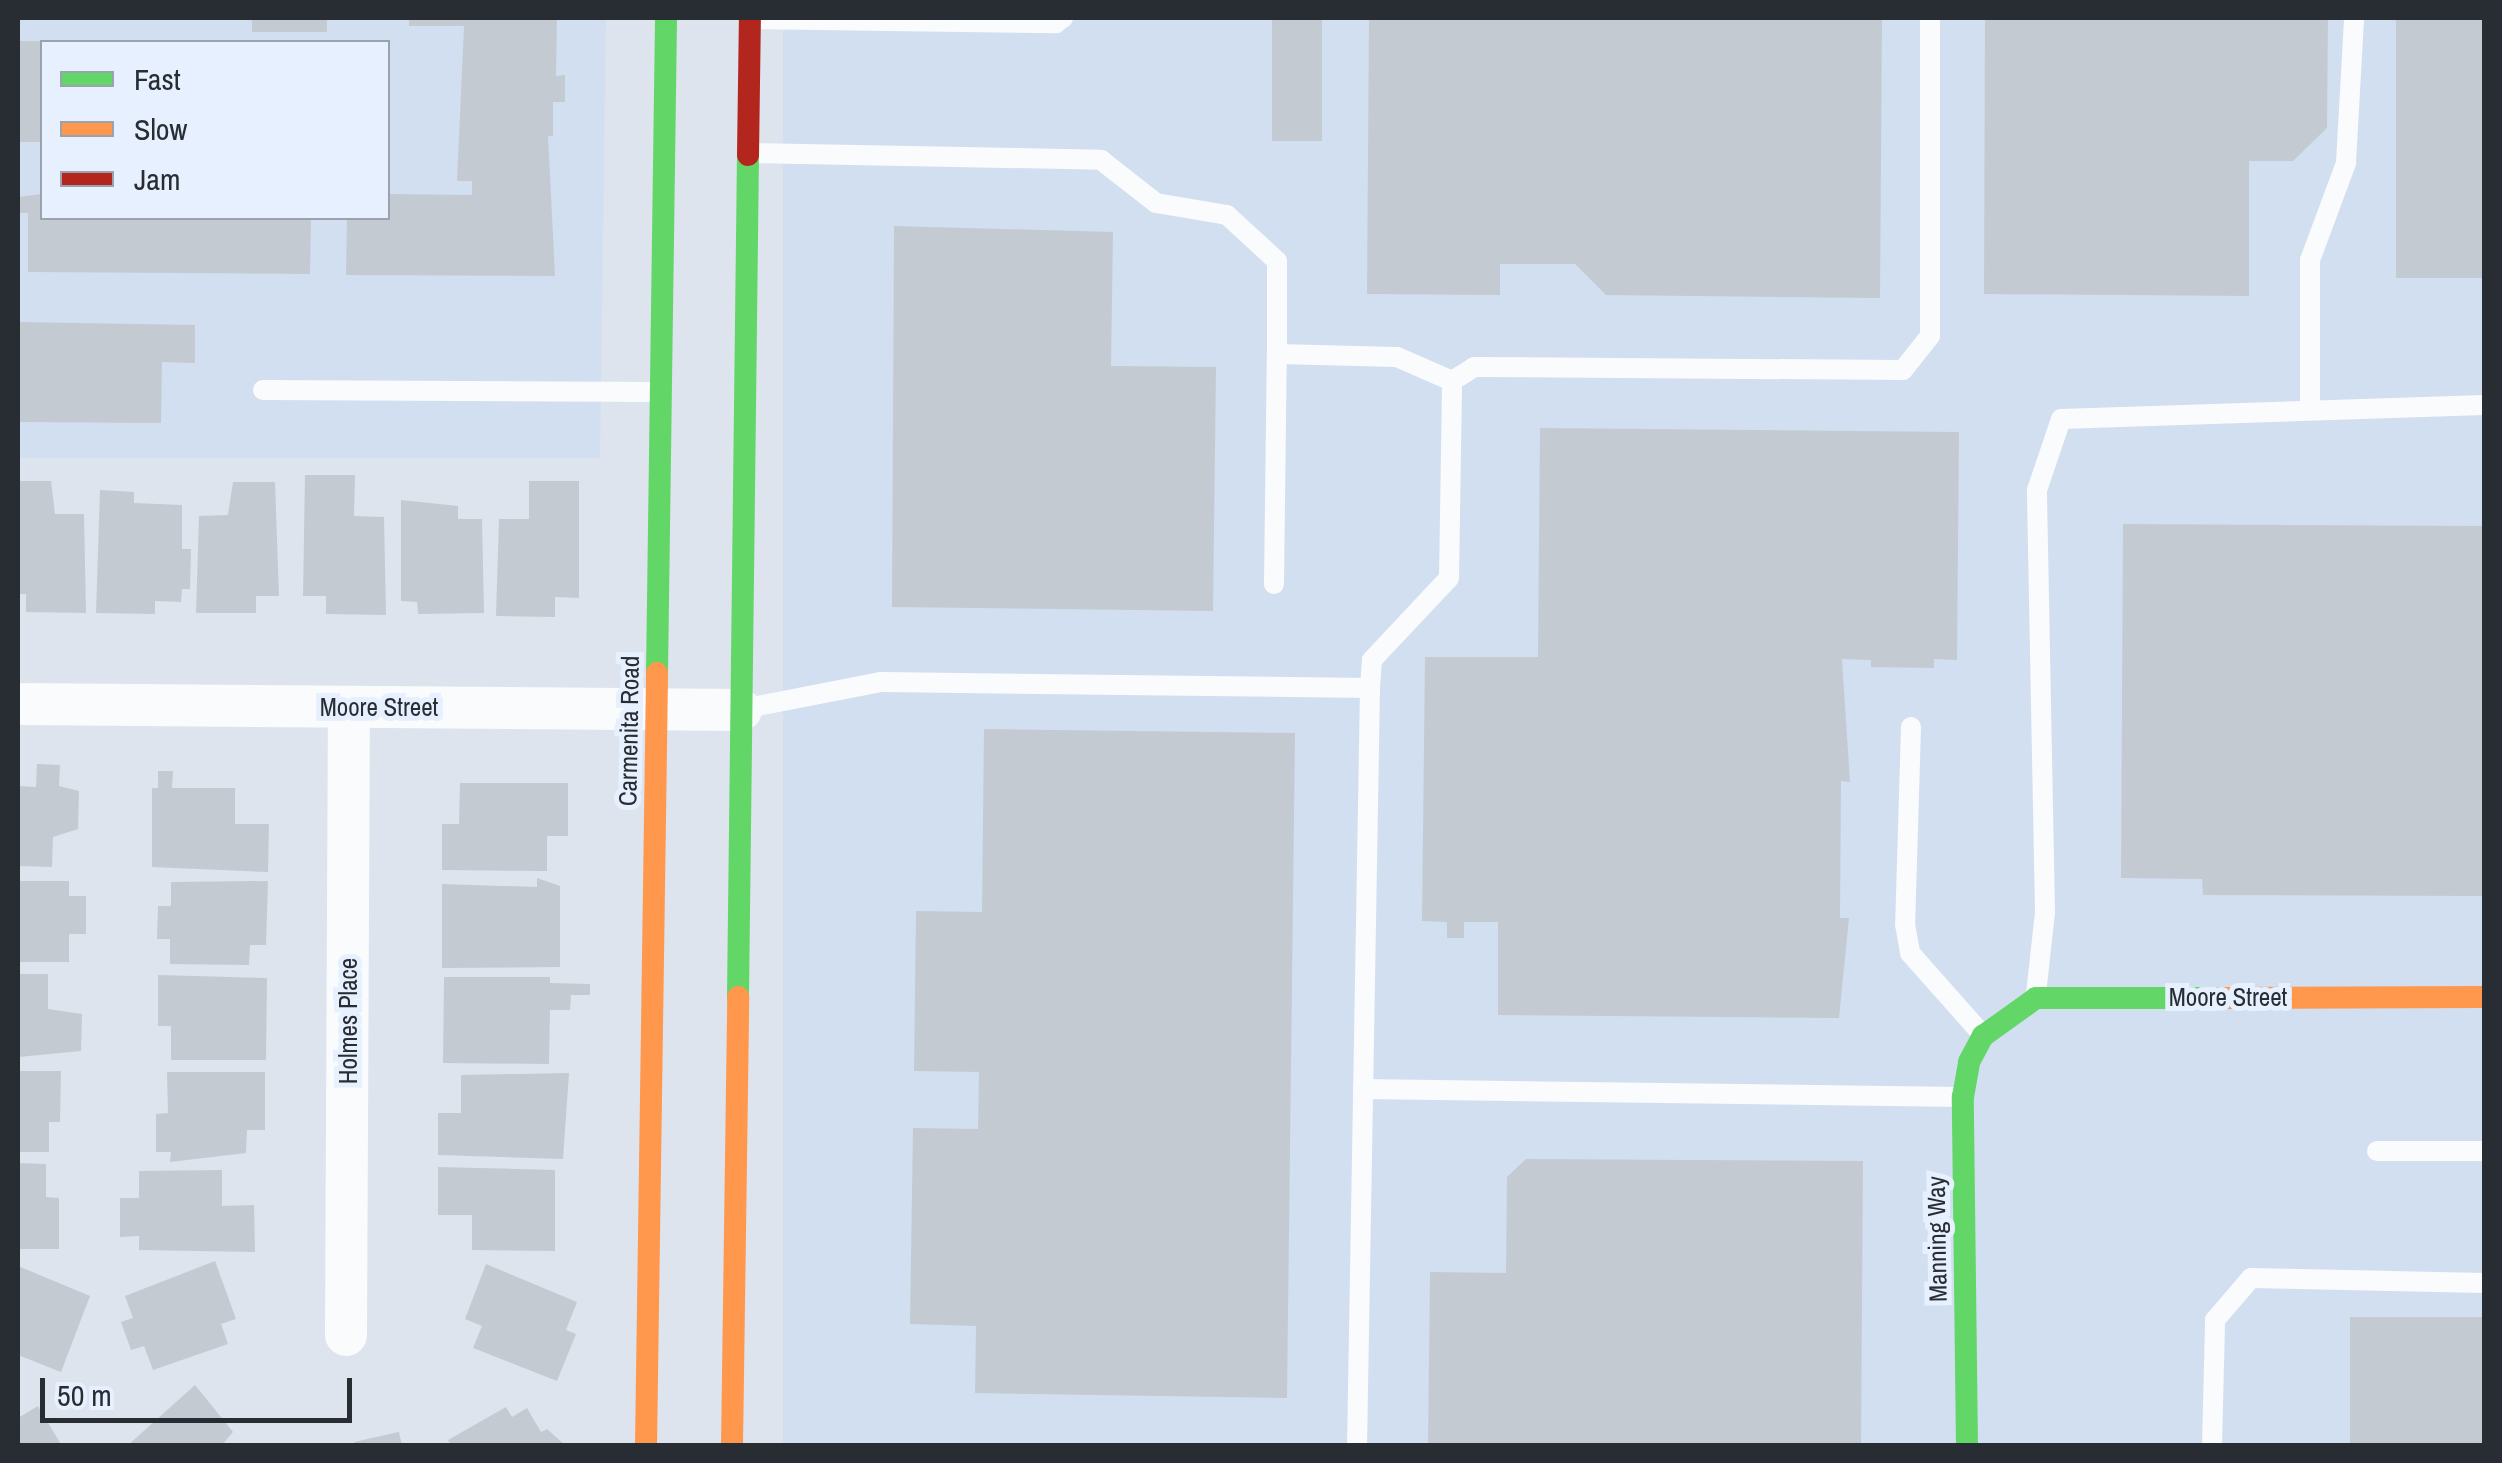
<!DOCTYPE html>
<style>
body{margin:0}
#map{position:relative;width:2502px;height:1463px;overflow:hidden;background:#dde4ed;font-family:"Archivo Narrow",sans-serif}
div>[style]{position:absolute}
.built>*{inset:0;background:#d2dff0;transform-origin:0 0}
.building>*{inset:0;background:#c4cad1;transform-origin:0 0}
.lane>*{height:20px;margin:-10px;padding:0 10px;transform-origin:10px;border-radius:10px;background:#fafbfc}
.street>*{height:42px;margin:-21px;padding:0 21px;transform-origin:21px;border-radius:21px;background:#fafbfc}
.fast>*{height:22px;margin:-11px;padding:0 11px;transform-origin:11px;border-radius:11px;background:#63d668}
.slow>*{height:22px;margin:-11px;padding:0 11px;transform-origin:11px;border-radius:11px;background:#ff974d}
.jam>*{height:22px;margin:-11px;padding:0 11px;transform-origin:11px;border-radius:11px;background:#b3261e}
span{translate:-50% -50%;white-space:nowrap;text-align:center;line-height:1.15;-webkit-text-stroke:10px #e6f0fe;paint-order:stroke}
.street-label{font-size:25px;color:#282c33}
.frame{position:absolute;inset:0;border:20px solid #282c33;pointer-events:none}
.legend{position:absolute;left:40px;top:40px;width:350px;height:180px;box-sizing:border-box;background:#e6f0fe;border:2px solid #9aa2ad;margin:0;padding:12px 18px;list-style:none;font-size:30px;color:#282c33}
.legend li{display:flex;align-items:center;gap:20px;height:50px}
.legend b{width:50px;border:2px solid #9aa2ad}
.scale{position:absolute;left:40px;top:1378px;width:312px;height:45px;box-sizing:border-box;border:5px solid #282c33;border-top:0;padding-left:12px;font-size:30px;line-height:35px;white-space:nowrap;color:#282c33;-webkit-text-stroke:8px #e6f0fe;paint-order:stroke}
</style>
<div id="map">
<div class="built">
<div style="clip-path:polygon(evenodd,18px 18px,606px 18px,600px 458px,18px 458px,18px 18px,42px 42px,388px 42px,388px 218px,42px 218px,42px 42px)"></div>
<div style="left:783px;top:18px;width:1701px;height:1428px"></div>
</div>
<div class="building">
<div style="left:252px;top:18px;width:75px;height:14px"></div>
<div style="clip-path:polygon(409px 18px,557px 18px,556px 76px,565px 75px,565px 102px,553px 102px,553px 136px,548px 136px,555px 276px,346px 275px,347px 218px,388px 218px,388px 194px,472px 195px,472px 181px,457px 181px,464px 26px,409px 26px)"></div>
<div style="left:1272px;top:18px;width:50px;height:123px"></div>
<div style="clip-path:polygon(1369px 18px,1882px 18px,1880px 298px,1606px 295px,1575px 264px,1500px 264px,1500px 295px,1367px 294px)"></div>
<div style="clip-path:polygon(1985px 18px,2328px 18px,2327px 128px,2293px 161px,2249px 161px,2249px 296px,1984px 294px)"></div>
<div style="left:2396px;top:18px;width:88px;height:260px"></div>
<div style="left:18px;top:41px;width:24px;height:101px"></div>
<div style="clip-path:polygon(42px 194px,42px 218px,311px 218px,310px 274px,28px 272px,28px 213px,18px 213px,18px 197px)"></div>
<div style="clip-path:polygon(894px 226px,1113px 232px,1111px 366px,1216px 367px,1213px 611px,892px 607px)"></div>
<div style="clip-path:polygon(18px 322px,195px 325px,195px 363px,162px 362px,161px 423px,18px 422px)"></div>
<div style="clip-path:polygon(1540px 428px,1959px 432px,1957px 660px,1934px 659px,1934px 668px,1871px 667px,1871px 660px,1842px 659px,1850px 782px,1841px 781px,1840px 918px,1849px 918px,1839px 1018px,1498px 1015px,1498px 922px,1464px 922px,1464px 938px,1447px 938px,1447px 922px,1422px 921px,1425px 657px,1538px 657px)"></div>
<div style="clip-path:polygon(305px 475px,355px 475px,354px 516px,384px 517px,386px 615px,326px 614px,326px 596px,303px 596px)"></div>
<div style="clip-path:polygon(18px 481px,51px 481px,55px 514px,84px 514px,86px 613px,26px 612px,26px 594px,18px 594px)"></div>
<div style="clip-path:polygon(529px 481px,579px 481px,579px 598px,555px 597px,555px 617px,496px 616px,499px 519px,529px 519px)"></div>
<div style="clip-path:polygon(233px 482px,275px 482px,279px 596px,256px 596px,256px 613px,196px 613px,199px 516px,228px 515px)"></div>
<div style="clip-path:polygon(100px 490px,134px 492px,134px 503px,182px 505px,182px 549px,191px 549px,190px 589px,182px 589px,181px 602px,155px 601px,155px 614px,96px 613px)"></div>
<div style="clip-path:polygon(401px 500px,458px 506px,458px 519px,482px 519px,484px 613px,418px 614px,417px 602px,401px 601px)"></div>
<div style="clip-path:polygon(2123px 524px,2484px 526px,2484px 896px,2203px 895px,2202px 879px,2121px 878px)"></div>
<div style="clip-path:polygon(984px 729px,1295px 733px,1287px 1398px,975px 1393px,976px 1326px,910px 1324px,913px 1128px,978px 1129px,979px 1072px,914px 1071px,916px 911px,982px 912px)"></div>
<div style="clip-path:polygon(37px 764px,60px 765px,59px 786px,79px 791px,78px 829px,53px 837px,52px 867px,18px 866px,18px 786px,36px 787px)"></div>
<div style="clip-path:polygon(158px 771px,173px 771px,172px 788px,235px 788px,235px 824px,269px 824px,268px 872px,152px 867px,152px 788px,158px 788px)"></div>
<div style="clip-path:polygon(460px 783px,568px 783px,568px 836px,547px 836px,547px 871px,442px 870px,442px 824px,459px 824px)"></div>
<div style="clip-path:polygon(537px 878px,560px 886px,560px 967px,442px 968px,442px 884px,537px 887px)"></div>
<div style="clip-path:polygon(18px 881px,69px 881px,69px 896px,86px 896px,86px 934px,69px 934px,69px 962px,18px 962px)"></div>
<div style="clip-path:polygon(268px 881px,266px 945px,250px 945px,249px 965px,170px 964px,170px 939px,157px 939px,158px 906px,171px 906px,171px 882px)"></div>
<div style="clip-path:polygon(18px 974px,48px 974px,48px 1009px,82px 1014px,81px 1051px,18px 1057px)"></div>
<div style="clip-path:polygon(158px 975px,267px 978px,266px 1060px,171px 1060px,171px 1026px,158px 1026px)"></div>
<div style="clip-path:polygon(444px 977px,550px 977px,550px 983px,590px 984px,590px 995px,571px 995px,570px 1010px,550px 1010px,549px 1064px,443px 1063px)"></div>
<div style="clip-path:polygon(18px 1071px,61px 1071px,60px 1122px,49px 1122px,49px 1152px,18px 1152px)"></div>
<div style="clip-path:polygon(167px 1072px,265px 1072px,265px 1130px,247px 1130px,246px 1153px,170px 1162px,171px 1152px,156px 1152px,156px 1114px,168px 1113px)"></div>
<div style="clip-path:polygon(569px 1073px,563px 1159px,438px 1155px,438px 1113px,461px 1113px,461px 1075px)"></div>
<div style="clip-path:polygon(1526px 1159px,1863px 1161px,1861px 1446px,1428px 1446px,1430px 1272px,1506px 1273px,1507px 1177px)"></div>
<div style="clip-path:polygon(18px 1163px,46px 1164px,46px 1197px,59px 1198px,59px 1249px,18px 1249px)"></div>
<div style="clip-path:polygon(438px 1167px,555px 1170px,555px 1251px,472px 1250px,472px 1215px,438px 1215px)"></div>
<div style="clip-path:polygon(222px 1170px,222px 1206px,254px 1205px,255px 1252px,139px 1250px,139px 1236px,120px 1237px,120px 1198px,139px 1198px,139px 1171px)"></div>
<div style="clip-path:polygon(215px 1261px,236px 1319px,221px 1324px,228px 1344px,153px 1370px,144px 1346px,131px 1350px,121px 1322px,133px 1318px,125px 1296px)"></div>
<div style="clip-path:polygon(486px 1264px,577px 1302px,566px 1330px,576px 1334px,557px 1381px,473px 1348px,482px 1326px,465px 1319px)"></div>
<div style="clip-path:polygon(18px 1266px,90px 1296px,61px 1372px,18px 1355px)"></div>
<div style="left:2350px;top:1317px;width:134px;height:129px"></div>
<div style="clip-path:polygon(195px 1385px,233px 1432px,221px 1446px,127px 1446px)"></div>
<div style="clip-path:polygon(38px 1406px,62px 1446px,18px 1446px,18px 1418px)"></div>
<div style="clip-path:polygon(506px 1407px,512px 1417px,527px 1408px,541px 1432px,547px 1429px,566px 1446px,451px 1446px,448px 1440px)"></div>
<div style="clip-path:polygon(399px 1432px,402px 1446px,354px 1446px,354px 1442px)"></div>
</div>
<div class="lane">
<div style="left:752px;top:19px;width:304px;rotate:0.8deg"></div>
<div style="left:1056px;top:23px;width:9px;rotate:-36deg"></div>
<div style="left:751px;top:153px;width:350px;rotate:1.1deg"></div>
<div style="left:1101px;top:160px;width:70px;rotate:38deg"></div>
<div style="left:1156px;top:203px;width:72px;rotate:9.6deg"></div>
<div style="left:1227px;top:215px;width:68px;rotate:42.6deg"></div>
<div style="left:1277px;top:261px;width:93px;rotate:90deg"></div>
<div style="left:1277px;top:354px;width:120px;rotate:1.4deg"></div>
<div style="left:1397px;top:357px;width:60px;rotate:23.6deg"></div>
<div style="left:263px;top:390px;width:396px;rotate:0.3deg"></div>
<div style="left:2310px;top:409px;width:149px;rotate:-90deg"></div>
<div style="left:2310px;top:260px;width:103px;rotate:-69.6deg"></div>
<div style="left:2346px;top:163px;width:145px;rotate:-86.8deg"></div>
<div style="left:1274px;top:584px;width:230px;rotate:-89.3deg"></div>
<div style="left:1370px;top:688px;width:28px;rotate:-86deg"></div>
<div style="left:1372px;top:660px;width:112px;rotate:-46.8deg"></div>
<div style="left:1449px;top:578px;width:197px;rotate:-89.1deg"></div>
<div style="left:1452px;top:381px;width:26px;rotate:-32deg"></div>
<div style="left:1474px;top:367px;width:429px;rotate:0.4deg"></div>
<div style="left:1903px;top:370px;width:43px;rotate:-51.5deg"></div>
<div style="left:1930px;top:336px;width:318px;rotate:-90deg"></div>
<div style="left:742px;top:709px;width:142px;rotate:-11deg"></div>
<div style="left:881px;top:682px;width:489px;rotate:0.7deg"></div>
<div style="left:1370px;top:688px;width:758px;rotate:90.98deg"></div>
<div style="left:1911px;top:727px;width:197px;rotate:91.7deg"></div>
<div style="left:1905px;top:924px;width:29px;rotate:80deg"></div>
<div style="left:1910px;top:953px;width:108px;rotate:48.4deg"></div>
<div style="left:2036px;top:994px;width:82px;rotate:-83.7deg"></div>
<div style="left:2045px;top:912px;width:422px;rotate:-91.1deg"></div>
<div style="left:2037px;top:490px;width:75px;rotate:-71.3deg"></div>
<div style="left:2061px;top:419px;width:423px;rotate:-1.9deg"></div>
<div style="left:1363px;top:1089px;width:598px;rotate:0.77deg"></div>
<div style="left:2377px;top:1151px;width:107px"></div>
<div style="left:2212px;top:1446px;width:126px;rotate:-88.6deg"></div>
<div style="left:2215px;top:1320px;width:55px;rotate:-49.4deg"></div>
<div style="left:2251px;top:1278px;width:233px;rotate:1.2deg"></div>
</div>
<div class="street">
<div style="left:18px;top:704px;width:723px;rotate:0.48deg"></div>
<div style="left:346px;top:1335px;width:628px;rotate:-89.73deg"></div>
</div>
<div class="fast">
<div style="left:657px;top:673px;width:655px;rotate:-89.21deg"></div>
<div style="left:738px;top:997px;width:842px;rotate:-89.32deg"></div>
<div style="left:1967px;top:1446px;width:349px;rotate:-90.7deg"></div>
<div style="left:1963px;top:1097px;width:36px;rotate:-80deg"></div>
<div style="left:1969px;top:1062px;width:30px;rotate:-62deg"></div>
<div style="left:1983px;top:1036px;width:65px;rotate:-35.6deg"></div>
<div style="left:2036px;top:998px;width:189px"></div>
</div>
<div class="slow">
<div style="left:2225px;top:998px;width:259px;rotate:-0.2deg"></div>
<div style="left:646px;top:1446px;width:773px;rotate:-89.18deg"></div>
<div style="left:732px;top:1446px;width:449px;rotate:-89.2deg"></div>
</div>
<div class="jam">
<div style="left:748px;top:155px;width:137px;rotate:-89.2deg"></div>
</div>
<div class="street-label">
<span style="left:379px;top:707px">Moore Street</span>
<span style="left:629px;top:731px;rotate:-89deg">Carmenita Road</span>
<span style="left:2228px;top:997px">Moore Street</span>
<span style="left:348px;top:1021px;rotate:-90deg">Holmes Place</span>
<span style="left:1937px;top:1239px;rotate:-91deg">Manning Way</span>
</div>
<div class="frame"></div>
<ul class="legend">
<li><b style="height:12px;background:#63d668"></b>Fast</li>
<li><b style="height:12px;background:#ff974d"></b>Slow</li>
<li><b style="height:12px;background:#b3261e"></b>Jam</li>
</ul>
<div class="scale">50 m</div>
</div>
